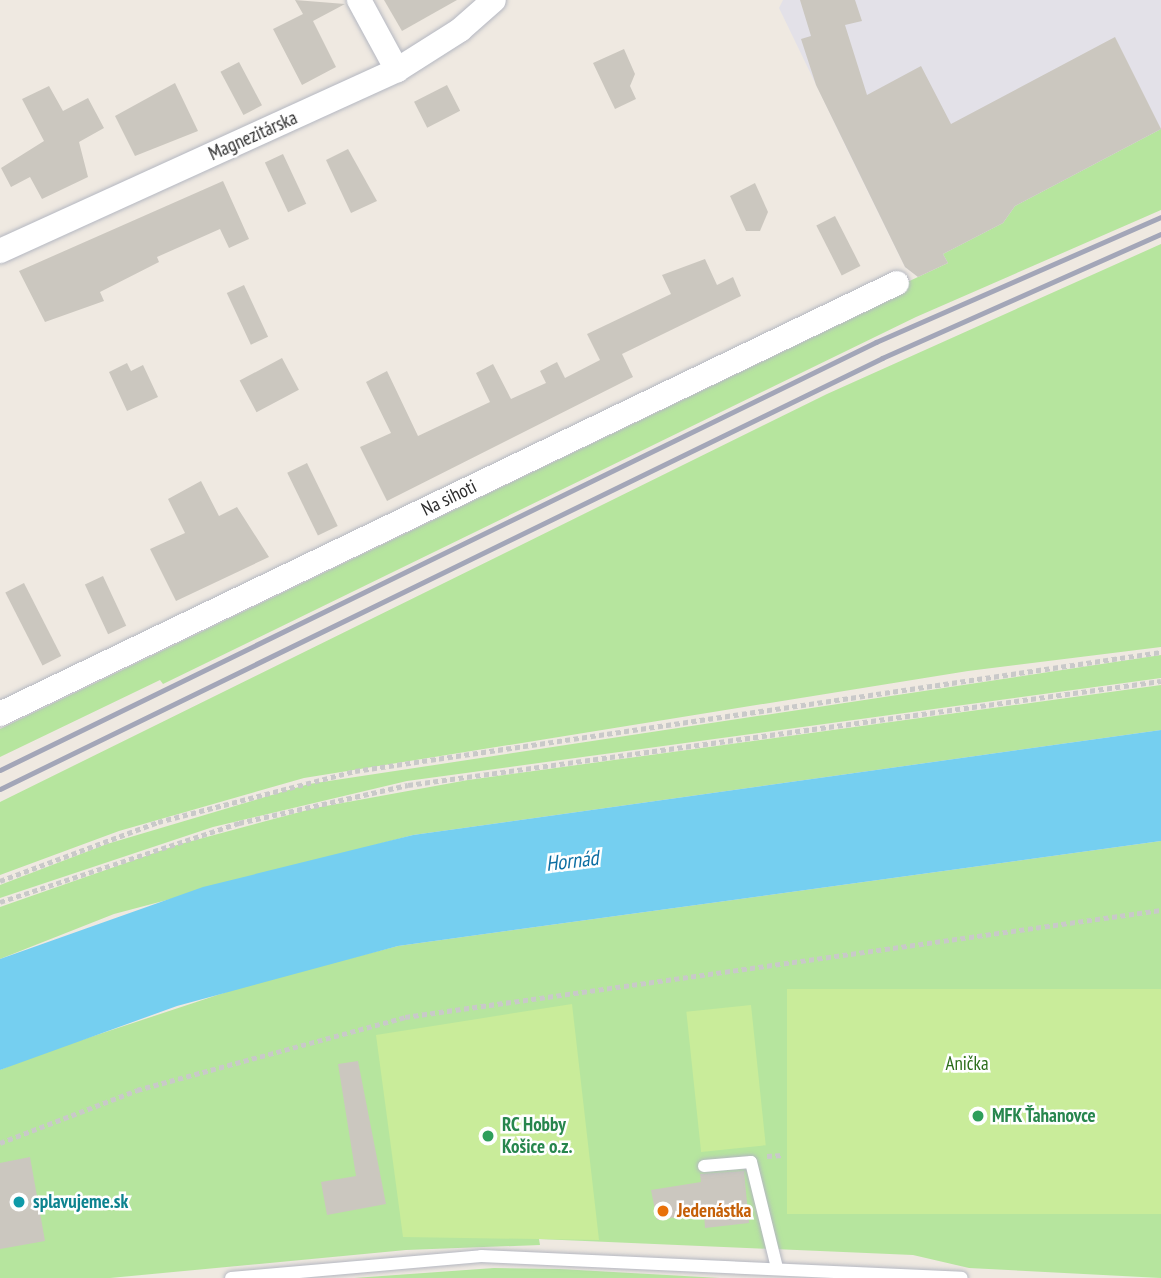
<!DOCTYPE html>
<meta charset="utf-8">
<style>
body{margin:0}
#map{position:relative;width:1161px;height:1278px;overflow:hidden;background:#efe9e1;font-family:"PT Sans Narrow",sans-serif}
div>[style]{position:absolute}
.industrial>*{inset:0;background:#e3e1e8}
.green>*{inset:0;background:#b6e59e}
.pitch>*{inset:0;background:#c9ec9a;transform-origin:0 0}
.water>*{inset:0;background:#75cff0}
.building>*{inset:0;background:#cbc7bf;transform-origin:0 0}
.path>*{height:4.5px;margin-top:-2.25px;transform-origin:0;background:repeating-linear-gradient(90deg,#c9c9c9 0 5px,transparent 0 8.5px)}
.roads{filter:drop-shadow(0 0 2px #b4b7c1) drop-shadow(0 0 2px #b4b7c1)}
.service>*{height:12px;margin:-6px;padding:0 6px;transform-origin:6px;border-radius:6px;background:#fff}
.minor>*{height:24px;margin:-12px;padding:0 12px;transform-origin:12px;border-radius:12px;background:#fff}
.rail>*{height:5px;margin:-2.5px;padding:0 2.5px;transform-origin:2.5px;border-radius:2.5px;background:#a3a6b8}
.dots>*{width:19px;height:19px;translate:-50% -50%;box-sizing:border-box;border:4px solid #fff;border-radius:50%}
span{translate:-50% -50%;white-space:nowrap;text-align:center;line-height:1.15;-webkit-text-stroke:5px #fff;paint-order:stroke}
.street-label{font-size:19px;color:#2e2e2e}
.park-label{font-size:19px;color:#2c6e1b}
.leisure-label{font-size:19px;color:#27864d;font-weight:700}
.left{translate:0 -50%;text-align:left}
.culture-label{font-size:19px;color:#0d838f;font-weight:700}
.food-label{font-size:19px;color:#c56008;font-weight:700}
.water-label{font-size:21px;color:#0d6fa3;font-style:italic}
</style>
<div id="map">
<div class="industrial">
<div style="clip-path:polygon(783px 0,1161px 0,1161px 160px,918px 277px,905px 267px,850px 155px,779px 8px)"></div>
</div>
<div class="green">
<div style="clip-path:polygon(1161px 129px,1161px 210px,916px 317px,163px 684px,160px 680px,0 757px,0 729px,905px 293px,903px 284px,948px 263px,943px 254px,1003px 223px,1015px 206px)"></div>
<div style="clip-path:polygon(1161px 244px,1161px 647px,968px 671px,304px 778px,119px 831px,0 875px,0 802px,827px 394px)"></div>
<div style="clip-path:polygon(1161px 655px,1161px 678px,407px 781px,213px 827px,0 898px,0 885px,107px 844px,309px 784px)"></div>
<div style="clip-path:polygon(1161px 685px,1161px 730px,413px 835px,114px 914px,0 959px,0 907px,177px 845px,315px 808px,468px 780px)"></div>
<div style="clip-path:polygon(1161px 841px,1161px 1278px,969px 1268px,913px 1255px,539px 1239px,540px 1245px,406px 1250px,110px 1278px,0 1278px,0 1070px,33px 1056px,257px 982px,398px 946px)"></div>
<div style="clip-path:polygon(494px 1268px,560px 1269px,720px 1278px,354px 1278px)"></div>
</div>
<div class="pitch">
<div style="left:1161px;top:989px;width:225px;height:374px;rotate:90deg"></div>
<div style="clip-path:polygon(572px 1004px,599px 1240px,403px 1237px,376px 1035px)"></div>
<div style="left:751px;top:1005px;width:141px;height:65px;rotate:84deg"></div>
</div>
<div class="water">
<div style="clip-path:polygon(1161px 730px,1161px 841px,398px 946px,177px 1006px,0 1070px,0 959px,203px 887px,413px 835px)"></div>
</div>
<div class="building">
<div style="clip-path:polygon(295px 0,345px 4px,313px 21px,336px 67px,302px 85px,273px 29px,303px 14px)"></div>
<div style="clip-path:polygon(384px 0,457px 0,402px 31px)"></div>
<div style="clip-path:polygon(800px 0,855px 0,862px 21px,845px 25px,867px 95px,921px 66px,951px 124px,1115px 37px,1161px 129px,1015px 206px,1003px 223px,943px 254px,948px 263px,918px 277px,905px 267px,816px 85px,801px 39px,811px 36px)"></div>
<div style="clip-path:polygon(624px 49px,635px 74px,630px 86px,636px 99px,615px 109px,593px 63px)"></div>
<div style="left:239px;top:62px;width:49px;height:21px;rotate:62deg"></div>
<div style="clip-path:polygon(175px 83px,198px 131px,135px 156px,115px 116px)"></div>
<div style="left:447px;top:85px;width:29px;height:37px;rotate:63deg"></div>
<div style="clip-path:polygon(49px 86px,63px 111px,88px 98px,104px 128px,79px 142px,88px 177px,42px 199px,30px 177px,11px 187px,1px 168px,44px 141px,22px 99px)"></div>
<div style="clip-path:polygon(348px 149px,377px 201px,351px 213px,326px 160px)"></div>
<div style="left:283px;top:154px;width:55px;height:20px;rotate:65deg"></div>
<div style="clip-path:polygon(223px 181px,249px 239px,229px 248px,220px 229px,157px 257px,159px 262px,100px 292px,104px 301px,45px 322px,19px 271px)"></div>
<div style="clip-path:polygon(755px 183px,768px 212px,760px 231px,746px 231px,730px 196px)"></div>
<div style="left:835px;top:216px;width:56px;height:21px;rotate:63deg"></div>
<div style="clip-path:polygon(705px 259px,717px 285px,733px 277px,741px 296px,622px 354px,633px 377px,387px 501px,360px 447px,391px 433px,366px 382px,387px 371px,418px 436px,490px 402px,476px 373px,493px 364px,511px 399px,546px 383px,540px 371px,557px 362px,565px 378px,600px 360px,587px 334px,671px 294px,662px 275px)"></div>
<div style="left:244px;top:285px;width:57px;height:19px;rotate:65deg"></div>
<div style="left:282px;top:358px;width:36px;height:48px;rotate:62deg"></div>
<div style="clip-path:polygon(127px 363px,131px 371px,143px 365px,158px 397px,127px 411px,109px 372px)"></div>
<div style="left:307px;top:463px;width:70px;height:22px;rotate:64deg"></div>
<div style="clip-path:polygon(201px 481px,219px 516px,237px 507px,269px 557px,176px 601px,150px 549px,185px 533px,168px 499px)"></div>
<div style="left:103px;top:576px;width:55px;height:20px;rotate:65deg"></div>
<div style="left:24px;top:583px;width:82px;height:21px;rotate:63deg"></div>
<div style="clip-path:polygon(358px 1061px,386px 1204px,327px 1215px,321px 1182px,356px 1176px,338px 1064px)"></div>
<div style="clip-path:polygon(30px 1157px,45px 1241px,0 1249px,0 1163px)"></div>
<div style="clip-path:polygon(744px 1171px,749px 1223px,705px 1228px,704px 1213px,657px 1220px,651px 1190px,701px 1182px,700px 1174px)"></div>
</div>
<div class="path">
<div style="left:0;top:881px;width:169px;rotate:-20.5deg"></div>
<div style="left:158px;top:822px;width:203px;rotate:-14.5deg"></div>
<div style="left:355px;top:771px;width:815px;rotate:-8.4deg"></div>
<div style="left:0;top:902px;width:252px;rotate:-18.3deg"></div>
<div style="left:239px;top:823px;width:173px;rotate:-12.7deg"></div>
<div style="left:408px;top:785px;width:760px;rotate:-7.86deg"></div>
<div style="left:0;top:1143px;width:147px;rotate:-21.1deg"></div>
<div style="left:137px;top:1090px;width:278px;rotate:-15.2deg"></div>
<div style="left:405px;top:1017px;width:764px;rotate:-8.06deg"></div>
<div style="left:767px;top:1156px;width:16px;rotate:-4deg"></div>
</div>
<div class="roads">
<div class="service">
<div style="left:704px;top:1166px;width:47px;rotate:-4.9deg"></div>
<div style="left:751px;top:1162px;width:109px;rotate:76.2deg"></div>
<div style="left:231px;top:1278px;width:251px;rotate:-5deg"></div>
<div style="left:481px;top:1256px;width:481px;rotate:2.6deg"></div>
</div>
<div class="minor">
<div style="left:359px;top:0;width:80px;rotate:61.5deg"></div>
<div style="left:0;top:251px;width:436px;rotate:-24.5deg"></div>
<div style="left:397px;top:70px;width:75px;rotate:-32.4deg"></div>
<div style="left:460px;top:30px;width:45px;rotate:-41.4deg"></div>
<div style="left:0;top:714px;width:995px;rotate:-25.66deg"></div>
</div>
</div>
<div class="rail">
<div style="left:0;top:770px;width:975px;rotate:-26.04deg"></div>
<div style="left:876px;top:342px;width:311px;rotate:-23.7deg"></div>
<div style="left:0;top:789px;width:982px;rotate:-26.04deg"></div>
<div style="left:882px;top:358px;width:305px;rotate:-24deg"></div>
</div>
<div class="dots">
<div style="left:978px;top:1116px;background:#2e9e5b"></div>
<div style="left:488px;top:1136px;background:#2e9e5b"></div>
<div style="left:19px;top:1202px;background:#0f9aa8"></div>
<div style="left:663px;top:1211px;background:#e8710a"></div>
</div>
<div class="street-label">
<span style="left:253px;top:136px;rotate:-24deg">Magnezitárska</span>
<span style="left:449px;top:498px;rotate:-26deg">Na sihoti</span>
</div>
<div class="park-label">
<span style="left:967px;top:1064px">Anička</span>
</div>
<div class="leisure-label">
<span class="left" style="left:992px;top:1116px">MFK Ťahanovce</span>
<span class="left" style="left:502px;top:1136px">RC Hobby<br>Košice o.z.</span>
</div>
<div class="culture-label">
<span class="left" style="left:33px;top:1202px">splavujeme.sk</span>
</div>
<div class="food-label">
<span class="left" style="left:677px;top:1211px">Jedenástka</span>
</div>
<div class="water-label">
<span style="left:572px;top:861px;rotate:-7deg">Hornád</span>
</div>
</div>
